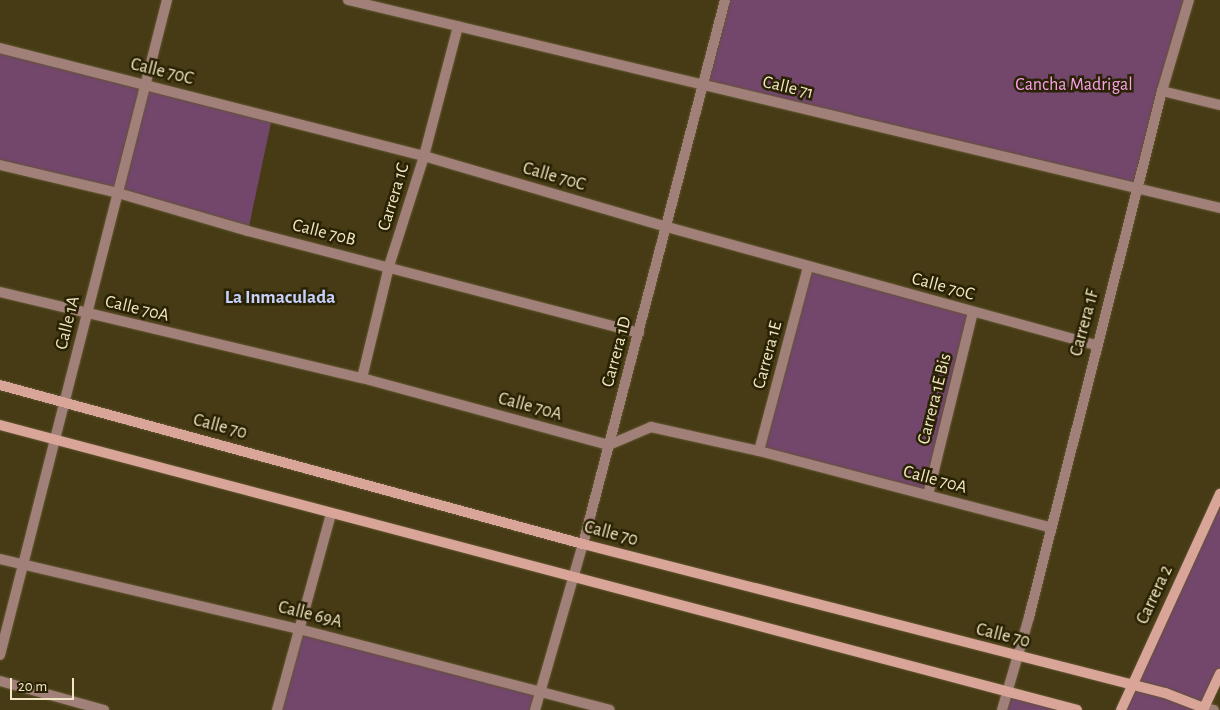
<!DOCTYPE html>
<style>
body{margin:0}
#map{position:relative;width:1220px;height:710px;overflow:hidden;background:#463b15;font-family:"Alegreya Sans",sans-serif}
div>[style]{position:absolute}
.green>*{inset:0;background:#73466b;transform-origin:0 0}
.roads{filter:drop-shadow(0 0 1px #625731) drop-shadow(0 0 1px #625731)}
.street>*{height:10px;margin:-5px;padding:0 5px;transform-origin:5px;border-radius:5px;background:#a08078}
.secondary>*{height:10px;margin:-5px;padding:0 5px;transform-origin:5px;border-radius:5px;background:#d9a599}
span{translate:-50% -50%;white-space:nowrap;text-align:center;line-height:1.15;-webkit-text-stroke:5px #2a2204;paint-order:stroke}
.street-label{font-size:18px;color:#f2e7c4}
.park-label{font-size:18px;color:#f9a1e9}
.neighbourhood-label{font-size:19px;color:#c7d2fc;font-weight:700}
.scale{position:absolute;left:10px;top:678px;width:64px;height:22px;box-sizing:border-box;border:2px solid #f2e7c4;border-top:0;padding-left:6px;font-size:15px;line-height:18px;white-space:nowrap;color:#f2e7c4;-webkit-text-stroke:4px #2a2204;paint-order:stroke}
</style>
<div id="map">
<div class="green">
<div style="clip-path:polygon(727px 0,1188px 0,1139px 188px,701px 84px)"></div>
<div style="clip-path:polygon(0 48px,272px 118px,248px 231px,0 164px)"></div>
<div style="left:808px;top:267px;width:171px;height:190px;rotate:15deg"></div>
<div style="clip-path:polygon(1220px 494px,1220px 674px,1203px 710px,1121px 710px)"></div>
<div style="clip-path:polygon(299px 629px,540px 691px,535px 710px,277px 710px)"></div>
<div style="clip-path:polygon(1007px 692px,1077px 710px,1002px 710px)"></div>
</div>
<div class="roads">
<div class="street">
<div style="left:348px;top:0;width:896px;rotate:13.42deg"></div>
<div style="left:0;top:48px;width:438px;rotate:14.3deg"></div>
<div style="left:424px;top:156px;width:253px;rotate:16.3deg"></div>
<div style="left:667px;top:227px;width:445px;rotate:15.4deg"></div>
<div style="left:1162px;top:91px;width:60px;rotate:13.6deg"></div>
<div style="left:0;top:165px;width:121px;rotate:13.3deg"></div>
<div style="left:118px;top:193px;width:135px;rotate:16.3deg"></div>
<div style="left:248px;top:231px;width:404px;rotate:14.6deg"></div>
<div style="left:0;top:292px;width:372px;rotate:13.4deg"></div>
<div style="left:362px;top:378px;width:256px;rotate:15.2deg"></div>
<div style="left:609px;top:445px;width:46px;rotate:-23.2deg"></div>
<div style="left:651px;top:427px;width:111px;rotate:12.5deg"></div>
<div style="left:759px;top:451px;width:300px;rotate:14.7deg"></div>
<div style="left:362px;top:378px;width:115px;rotate:-76.4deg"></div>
<div style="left:389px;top:266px;width:115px;rotate:-72.3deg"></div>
<div style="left:424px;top:156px;width:134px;rotate:-75.3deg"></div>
<div style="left:759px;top:451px;width:190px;rotate:-75.1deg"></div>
<div style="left:928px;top:495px;width:188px;rotate:-76.2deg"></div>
<div style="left:0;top:559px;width:307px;rotate:13.2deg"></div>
<div style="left:299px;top:629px;width:321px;rotate:14.6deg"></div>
<div style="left:0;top:655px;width:676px;rotate:-75.7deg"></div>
<div style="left:0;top:681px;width:108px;rotate:15.6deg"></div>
<div style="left:1204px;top:708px;width:10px;rotate:11deg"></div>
<div style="left:277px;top:710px;width:203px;rotate:-74.6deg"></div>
<div style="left:535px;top:710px;width:173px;rotate:-73.9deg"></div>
<div style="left:583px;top:544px;width:562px;rotate:-75.37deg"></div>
<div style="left:1002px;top:710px;width:97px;rotate:-73.8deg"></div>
<div style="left:1029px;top:617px;width:543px;rotate:-75.81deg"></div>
<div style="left:1162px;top:91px;width:95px;rotate:-73.5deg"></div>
</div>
<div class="secondary">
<div style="left:0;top:385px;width:604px;rotate:15.26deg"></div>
<div style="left:583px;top:544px;width:601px;rotate:14.36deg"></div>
<div style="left:1165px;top:693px;width:42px;rotate:21deg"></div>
<div style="left:0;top:425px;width:1114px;rotate:14.82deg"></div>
<div style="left:1121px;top:710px;width:238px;rotate:-65.4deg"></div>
<div style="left:1203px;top:710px;width:40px;rotate:-65deg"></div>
</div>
</div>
<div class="street-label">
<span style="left:162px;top:72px;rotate:14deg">Calle 70C</span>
<span style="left:788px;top:88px;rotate:13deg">Calle 71</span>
<span style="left:554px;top:177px;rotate:16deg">Calle 70C</span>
<span style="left:394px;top:197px;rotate:-73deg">Carrera 1C</span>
<span style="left:324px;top:233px;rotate:14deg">Calle 70B</span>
<span style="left:943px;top:287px;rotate:15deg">Calle 70C</span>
<span style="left:137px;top:309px;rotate:13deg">Calle 70A</span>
<span style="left:68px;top:323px;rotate:-76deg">Calle 1A</span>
<span style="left:1085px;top:323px;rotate:-75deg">Carrera 1F</span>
<span style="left:617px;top:352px;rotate:-75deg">Carrera 1D</span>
<span style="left:768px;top:355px;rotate:-75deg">Carrera 1E</span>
<span style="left:935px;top:399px;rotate:-76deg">Carrera 1E Bis</span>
<span style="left:530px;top:407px;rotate:15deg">Calle 70A</span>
<span style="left:220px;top:427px;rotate:15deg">Calle 70</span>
<span style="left:935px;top:480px;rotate:15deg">Calle 70A</span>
<span style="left:611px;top:534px;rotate:15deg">Calle 70</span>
<span style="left:1155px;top:595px;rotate:-65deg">Carrera 2</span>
<span style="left:310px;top:615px;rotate:14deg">Calle 69A</span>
<span style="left:1003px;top:636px;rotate:14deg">Calle 70</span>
</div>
<div class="park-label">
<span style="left:1074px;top:85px">Cancha Madrigal</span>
</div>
<div class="neighbourhood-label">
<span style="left:280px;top:298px">La Inmaculada</span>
</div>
<div class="scale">20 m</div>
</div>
